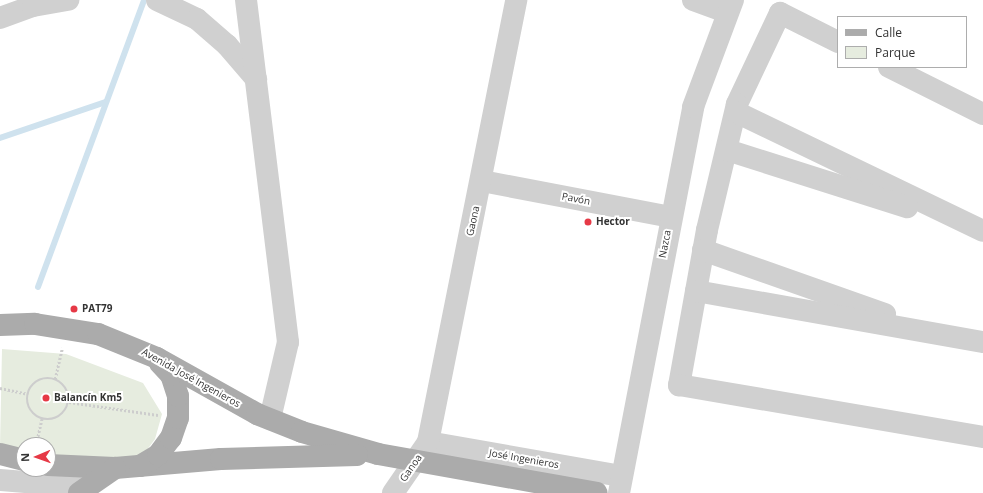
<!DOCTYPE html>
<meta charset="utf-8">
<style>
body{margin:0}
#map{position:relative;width:983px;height:493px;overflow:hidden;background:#fff;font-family:"Open Sans",sans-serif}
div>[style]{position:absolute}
.green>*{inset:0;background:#e6ecdf}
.stream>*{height:6px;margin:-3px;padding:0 3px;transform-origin:3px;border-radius:3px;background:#cfe2ee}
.path>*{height:2.5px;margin-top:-1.25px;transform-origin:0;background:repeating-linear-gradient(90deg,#cdcdcd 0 2px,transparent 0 4px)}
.path>.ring{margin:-1.25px;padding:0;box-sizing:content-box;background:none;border:2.5px solid #cdcdcd;border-radius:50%}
.street>*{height:22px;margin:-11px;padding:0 11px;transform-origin:11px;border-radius:11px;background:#d0d0d0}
.primary>*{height:22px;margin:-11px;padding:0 11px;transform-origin:11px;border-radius:11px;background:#ababab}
.dots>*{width:11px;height:11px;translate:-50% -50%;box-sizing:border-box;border:2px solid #fff;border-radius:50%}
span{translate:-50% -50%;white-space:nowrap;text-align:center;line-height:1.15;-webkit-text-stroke:4px #fff;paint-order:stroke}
.street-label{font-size:10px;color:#333}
.poi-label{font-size:10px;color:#333;font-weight:700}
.left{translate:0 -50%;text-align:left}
.legend{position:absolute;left:837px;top:16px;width:130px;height:52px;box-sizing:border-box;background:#fff;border:1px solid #adadad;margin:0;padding:5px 7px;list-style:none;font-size:12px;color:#333}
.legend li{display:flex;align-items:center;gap:8px;height:20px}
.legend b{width:20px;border:1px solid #adadad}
.north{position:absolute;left:16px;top:437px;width:40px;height:40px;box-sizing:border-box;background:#fff;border:1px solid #adadad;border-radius:50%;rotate:268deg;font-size:11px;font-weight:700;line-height:16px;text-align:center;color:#333}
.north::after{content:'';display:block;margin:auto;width:14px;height:18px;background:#e63946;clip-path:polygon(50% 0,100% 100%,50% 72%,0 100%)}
</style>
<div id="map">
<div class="green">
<div style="clip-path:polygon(2px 349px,66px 354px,143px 383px,162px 414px,155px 439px,144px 454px,117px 461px,48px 456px,48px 445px,24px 445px,24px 451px,0 446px)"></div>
</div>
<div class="stream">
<div style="left:0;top:138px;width:112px;rotate:-18.8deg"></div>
<div style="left:38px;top:287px;width:306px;rotate:-69.7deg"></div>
</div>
<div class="path">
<div class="ring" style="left:27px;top:378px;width:39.5px;height:39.5px"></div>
<div style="left:55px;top:379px;width:32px;rotate:-77deg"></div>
<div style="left:0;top:388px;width:29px;rotate:12deg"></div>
<div style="left:69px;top:402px;width:90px;rotate:8.3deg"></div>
<div style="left:36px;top:444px;width:26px;rotate:-77deg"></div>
</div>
<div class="street">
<div style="left:157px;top:0;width:44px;rotate:25.4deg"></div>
<div style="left:197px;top:19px;width:40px;rotate:41deg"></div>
<div style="left:227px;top:45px;width:45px;rotate:49.5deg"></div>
<div style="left:246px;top:0;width:345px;rotate:83deg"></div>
<div style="left:288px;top:342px;width:79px;rotate:103.2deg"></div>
<div style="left:693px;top:0;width:35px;rotate:20deg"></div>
<div style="left:0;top:18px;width:35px;rotate:-20deg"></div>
<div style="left:33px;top:6px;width:36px;rotate:-10deg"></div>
<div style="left:838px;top:42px;width:65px;rotate:-153.4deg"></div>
<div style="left:780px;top:13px;width:101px;rotate:115.3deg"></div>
<div style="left:737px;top:104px;width:130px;rotate:103.4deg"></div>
<div style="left:707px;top:230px;width:158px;rotate:100.2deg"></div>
<div style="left:679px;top:385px;width:308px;rotate:9.7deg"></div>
<div style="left:889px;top:67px;width:105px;rotate:26.6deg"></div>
<div style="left:736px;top:112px;width:274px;rotate:25.7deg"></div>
<div style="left:727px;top:150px;width:189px;rotate:17.6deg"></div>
<div style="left:482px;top:181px;width:191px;rotate:10.8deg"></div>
<div style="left:703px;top:250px;width:193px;rotate:19.4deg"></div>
<div style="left:696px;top:291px;width:291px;rotate:10.1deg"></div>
<div style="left:428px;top:442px;width:195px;rotate:10deg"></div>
<div style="left:0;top:480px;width:87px;rotate:4.6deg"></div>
<div style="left:393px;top:493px;width:62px;rotate:-55.5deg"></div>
<div style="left:428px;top:442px;width:451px;rotate:-78.7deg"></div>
<div style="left:619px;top:493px;width:393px;rotate:-79.1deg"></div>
<div style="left:693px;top:107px;width:114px;rotate:-69.5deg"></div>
</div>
<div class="primary">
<div style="left:0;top:325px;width:35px;rotate:-2deg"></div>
<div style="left:35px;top:324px;width:64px;rotate:9deg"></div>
<div style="left:98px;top:334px;width:64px;rotate:22.1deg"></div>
<div style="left:157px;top:358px;width:115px;rotate:29.2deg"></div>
<div style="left:257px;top:414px;width:48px;rotate:21.8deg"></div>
<div style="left:302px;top:432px;width:79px;rotate:16.1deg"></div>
<div style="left:378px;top:454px;width:222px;rotate:10.1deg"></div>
<div style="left:0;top:454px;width:25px;rotate:14deg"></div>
<div style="left:48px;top:465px;width:67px;rotate:2.6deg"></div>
<div style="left:115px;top:468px;width:106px;rotate:-4.9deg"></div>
<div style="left:221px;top:459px;width:136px;rotate:-1.7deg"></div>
<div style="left:140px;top:466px;width:21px;rotate:-31deg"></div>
<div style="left:158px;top:455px;width:21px;rotate:-53deg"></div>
<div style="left:171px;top:438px;width:21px;rotate:-71deg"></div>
<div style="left:178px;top:418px;width:22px;rotate:-90deg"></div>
<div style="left:178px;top:396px;width:22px;rotate:-108deg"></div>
<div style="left:171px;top:375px;width:16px;rotate:-133deg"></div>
<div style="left:79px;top:493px;width:44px;rotate:-34.8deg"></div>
</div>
<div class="dots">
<div style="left:588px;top:222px;background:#e63946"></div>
<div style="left:74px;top:309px;background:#e63946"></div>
<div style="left:46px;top:398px;background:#e63946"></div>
</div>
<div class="street-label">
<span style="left:576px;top:199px;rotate:11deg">Pavón</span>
<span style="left:473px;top:221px;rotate:-78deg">Gaona</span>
<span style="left:665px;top:244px;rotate:-79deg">Nazca</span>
<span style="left:191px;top:378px;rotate:29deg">Avenida José Ingenieros</span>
<span style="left:524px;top:459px;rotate:10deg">José Ingenieros</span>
<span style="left:411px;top:468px;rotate:-55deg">Ganoa</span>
</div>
<div class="poi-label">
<span class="left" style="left:596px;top:222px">Hector</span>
<span class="left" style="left:82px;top:309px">PAT79</span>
<span class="left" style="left:54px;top:398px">Balancín Km5</span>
</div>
<ul class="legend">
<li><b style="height:5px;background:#ababab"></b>Calle</li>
<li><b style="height:11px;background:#e6ecdf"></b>Parque</li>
</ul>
<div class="north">N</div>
</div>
